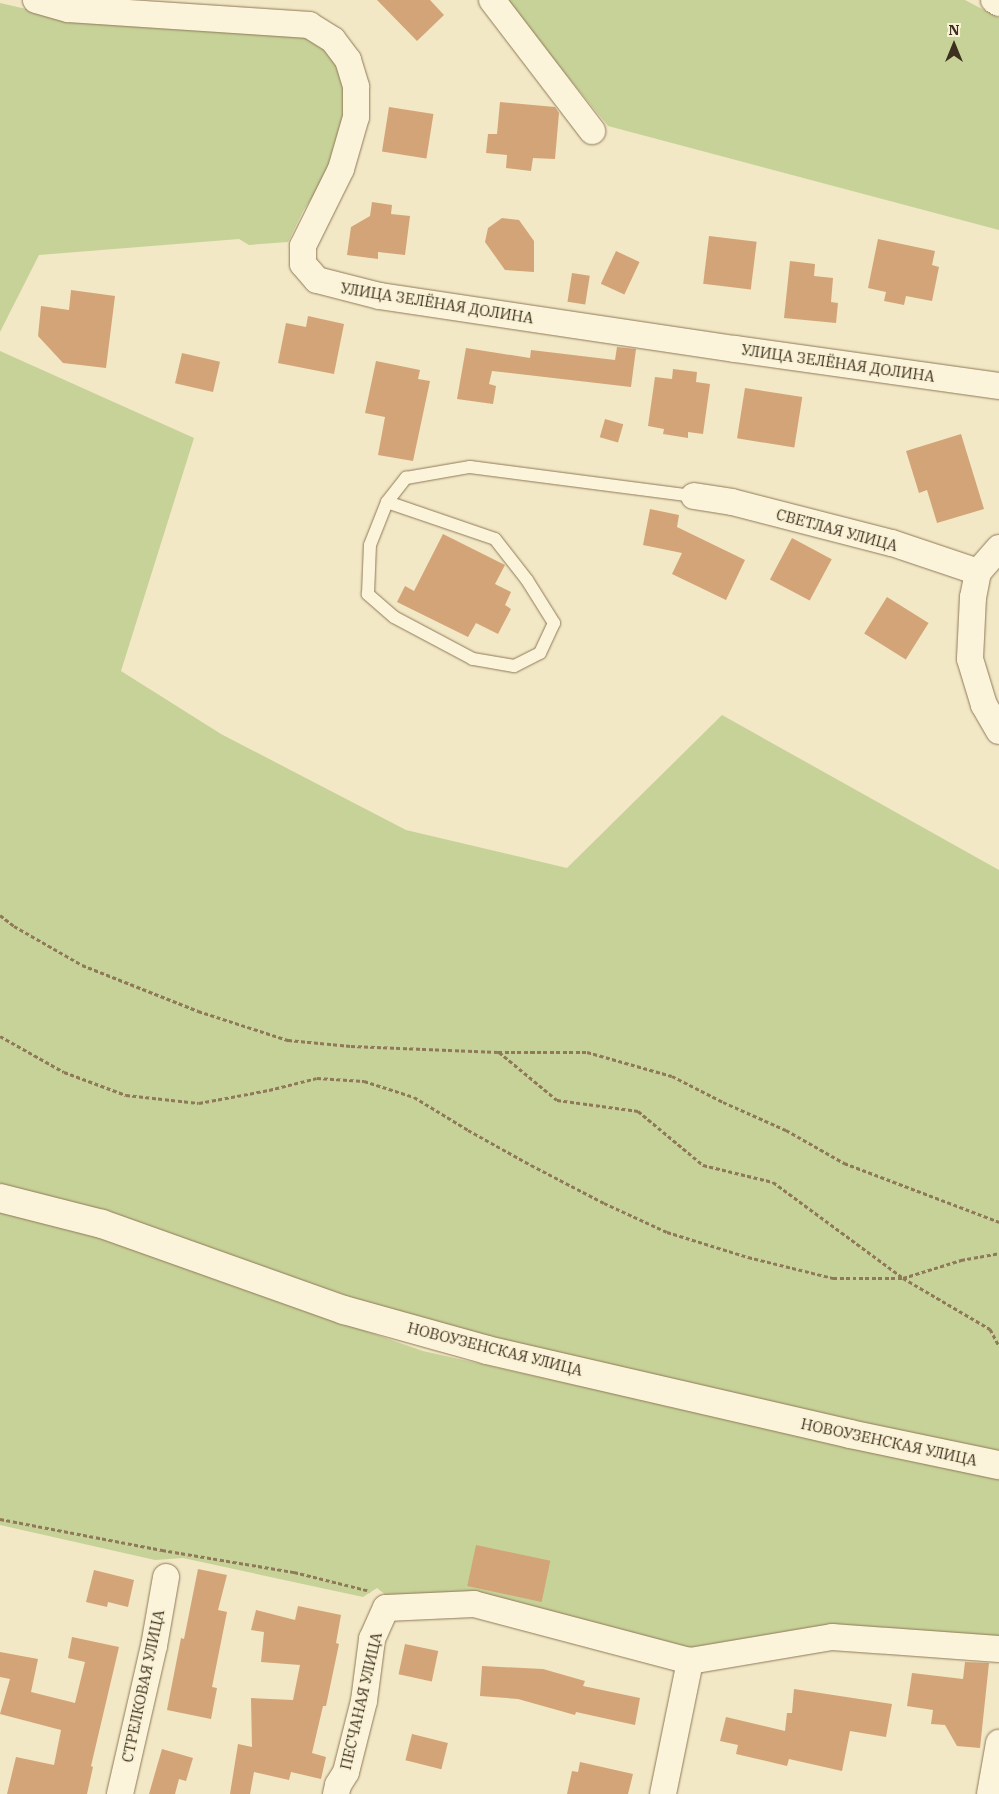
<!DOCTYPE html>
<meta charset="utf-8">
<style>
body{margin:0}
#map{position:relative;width:999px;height:1794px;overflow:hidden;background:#f2e8c5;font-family:"IBM Plex Serif",serif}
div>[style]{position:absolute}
.green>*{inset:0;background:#c7d298}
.building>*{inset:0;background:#d3a478;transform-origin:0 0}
.path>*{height:3px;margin-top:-1.5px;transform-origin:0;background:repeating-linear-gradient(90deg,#8f7959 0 4px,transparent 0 6.5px)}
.roads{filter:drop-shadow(0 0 1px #8f7959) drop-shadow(0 0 1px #8f7959)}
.lane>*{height:12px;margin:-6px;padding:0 6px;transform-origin:6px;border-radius:6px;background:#fcf4da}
.street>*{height:26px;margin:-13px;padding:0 13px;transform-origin:13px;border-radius:13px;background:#fcf4da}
.secondary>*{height:28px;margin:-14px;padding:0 14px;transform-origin:14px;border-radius:14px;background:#fcf4da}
span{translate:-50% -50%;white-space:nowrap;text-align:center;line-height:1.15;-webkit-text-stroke:4px #f9f1d6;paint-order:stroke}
.street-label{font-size:15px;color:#3e301e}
.north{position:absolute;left:929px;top:20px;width:50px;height:50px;-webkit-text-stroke:4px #f9f1d6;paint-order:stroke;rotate:0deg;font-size:14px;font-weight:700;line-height:20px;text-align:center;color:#3e301e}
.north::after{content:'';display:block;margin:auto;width:18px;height:22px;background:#3e301e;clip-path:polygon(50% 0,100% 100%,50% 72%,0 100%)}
</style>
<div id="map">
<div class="green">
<div style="clip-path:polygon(505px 0,965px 0,999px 18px,999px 230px,608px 126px)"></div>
<div style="clip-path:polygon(0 3px,70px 19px,307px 37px,327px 51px,338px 67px,346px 89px,344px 119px,332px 168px,303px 211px,288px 242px,249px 245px,239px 239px,39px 255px,0 332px)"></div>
<div style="clip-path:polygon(0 351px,194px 438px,121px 671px,221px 734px,406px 830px,567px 868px,722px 715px,999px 870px,999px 1453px,855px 1423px,489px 1339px,350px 1297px,105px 1214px,0 1186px)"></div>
<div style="clip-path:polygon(0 1212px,96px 1237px,423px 1351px,999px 1479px,999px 1638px,681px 1651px,392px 1600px,377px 1588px,363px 1597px,183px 1558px,155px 1560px,0 1525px)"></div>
</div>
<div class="building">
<div style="clip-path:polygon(377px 0,430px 0,444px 15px,417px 41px)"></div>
<div style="clip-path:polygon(500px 102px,555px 107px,559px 113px,555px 159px,533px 158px,531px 171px,506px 168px,507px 155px,486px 153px,488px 134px,497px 134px)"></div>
<div style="left:389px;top:107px;width:45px;height:45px;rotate:9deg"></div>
<div style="clip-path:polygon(372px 202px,392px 205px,391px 214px,410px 216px,405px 255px,378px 252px,378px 259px,347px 255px,351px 227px,370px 216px)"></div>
<div style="clip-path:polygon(502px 218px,519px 220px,534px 241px,534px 272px,505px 270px,485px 242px,488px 228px)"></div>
<div style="left:709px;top:236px;width:48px;height:48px;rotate:7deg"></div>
<div style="clip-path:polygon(878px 239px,935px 251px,932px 265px,939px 267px,932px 301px,906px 296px,904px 305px,884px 301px,886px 292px,868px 288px)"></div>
<div style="left:616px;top:251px;width:26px;height:36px;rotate:25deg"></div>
<div style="clip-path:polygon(790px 261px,815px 264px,814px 276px,833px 278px,831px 302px,838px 303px,836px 323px,784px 318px)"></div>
<div style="left:572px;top:273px;width:18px;height:29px;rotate:9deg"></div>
<div style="clip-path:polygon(71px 290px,115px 296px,106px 368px,63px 363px,38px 336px,41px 306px,69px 310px)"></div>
<div style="clip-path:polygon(308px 316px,344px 324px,334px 374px,278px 363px,286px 323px,306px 327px)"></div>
<div style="clip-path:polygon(617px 347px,636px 349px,631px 387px,492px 371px,489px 384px,496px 386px,493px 404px,457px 399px,466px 348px,530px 358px,531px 350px,615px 360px)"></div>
<div style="left:182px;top:353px;width:39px;height:31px;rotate:13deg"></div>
<div style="clip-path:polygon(376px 361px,420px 370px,418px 379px,430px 381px,413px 461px,378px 455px,385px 417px,365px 413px)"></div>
<div style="clip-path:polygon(673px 369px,697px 372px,696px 382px,710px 384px,703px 434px,688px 432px,688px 438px,663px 434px,664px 429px,648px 426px,655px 377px,672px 379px)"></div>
<div style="left:745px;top:388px;width:58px;height:51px;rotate:9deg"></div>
<div style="left:605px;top:419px;width:19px;height:19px;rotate:16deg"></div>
<div style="clip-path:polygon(961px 434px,984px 509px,937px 523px,927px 490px,919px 493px,906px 451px)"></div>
<div style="clip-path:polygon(650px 509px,679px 515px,677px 527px,745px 560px,726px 600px,672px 574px,682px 553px,643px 545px)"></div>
<div style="clip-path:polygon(443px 534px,505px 565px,495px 584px,511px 592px,505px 605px,511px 609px,498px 634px,476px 623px,468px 637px,397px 602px,405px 586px,414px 591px)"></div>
<div style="left:792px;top:538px;width:45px;height:47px;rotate:28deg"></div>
<div style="left:887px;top:597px;width:49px;height:43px;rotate:32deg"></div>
<div style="left:476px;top:1545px;width:76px;height:42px;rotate:12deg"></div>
<div style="clip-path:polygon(198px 1569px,227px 1575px,218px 1610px,227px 1612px,212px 1687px,217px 1688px,211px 1719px,167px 1710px,181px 1638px,184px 1639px)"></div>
<div style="clip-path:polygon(94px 1570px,134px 1580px,128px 1607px,108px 1602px,107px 1607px,86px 1602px)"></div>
<div style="clip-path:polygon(298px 1606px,341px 1615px,336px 1643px,339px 1644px,326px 1706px,323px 1706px,312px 1753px,326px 1757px,321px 1779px,291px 1772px,289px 1780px,254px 1772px,250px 1794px,230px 1794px,238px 1744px,252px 1747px,251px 1698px,293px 1700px,300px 1665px,261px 1662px,264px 1632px,251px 1630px,256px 1610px,295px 1620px)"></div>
<div style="clip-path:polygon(72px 1637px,119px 1647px,91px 1766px,93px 1767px,87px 1794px,7px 1794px,16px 1757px,54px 1765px,61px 1730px,0 1714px,10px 1679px,0 1677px,0 1652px,38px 1659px,31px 1692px,75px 1703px,85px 1662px,68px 1658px)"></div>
<div style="left:405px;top:1644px;width:34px;height:31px;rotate:12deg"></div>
<div style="clip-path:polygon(965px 1662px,989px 1663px,980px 1748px,957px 1746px,945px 1725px,931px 1724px,933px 1710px,907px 1706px,912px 1673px,963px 1679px)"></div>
<div style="clip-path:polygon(482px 1666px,543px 1669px,585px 1681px,583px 1686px,640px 1698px,635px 1725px,576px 1712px,575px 1715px,518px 1699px,480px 1696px)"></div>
<div style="clip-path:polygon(794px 1689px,892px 1704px,886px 1737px,850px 1731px,842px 1771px,789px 1759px,787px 1766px,736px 1754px,738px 1745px,720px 1741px,726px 1717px,785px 1731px,787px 1713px,792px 1713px)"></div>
<div style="left:412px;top:1734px;width:37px;height:27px;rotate:14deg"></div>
<div style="clip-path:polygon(162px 1749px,193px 1758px,186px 1781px,179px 1779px,175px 1794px,149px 1794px)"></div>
<div style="clip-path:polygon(580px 1762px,633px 1774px,628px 1794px,567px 1794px,572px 1771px,578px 1772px)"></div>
</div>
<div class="path">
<div style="left:0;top:915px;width:18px;rotate:38deg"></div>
<div style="left:14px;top:926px;width:78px;rotate:29.8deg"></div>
<div style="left:82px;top:965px;width:125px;rotate:21.6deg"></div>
<div style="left:198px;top:1011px;width:95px;rotate:17.9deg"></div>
<div style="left:288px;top:1040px;width:63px;rotate:5.4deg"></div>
<div style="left:351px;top:1046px;width:147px;rotate:2.3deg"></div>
<div style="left:498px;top:1052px;width:89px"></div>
<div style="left:587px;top:1052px;width:88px;rotate:15.8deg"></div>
<div style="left:672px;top:1076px;width:57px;rotate:27deg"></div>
<div style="left:723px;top:1102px;width:69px;rotate:24deg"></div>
<div style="left:786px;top:1130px;width:67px;rotate:29.6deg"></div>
<div style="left:844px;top:1163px;width:166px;rotate:20.8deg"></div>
<div style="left:0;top:1036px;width:73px;rotate:29.4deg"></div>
<div style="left:64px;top:1072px;width:66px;rotate:20.4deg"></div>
<div style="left:126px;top:1095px;width:73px;rotate:6.3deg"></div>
<div style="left:199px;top:1103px;width:71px;rotate:-10.5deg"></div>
<div style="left:269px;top:1090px;width:49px;rotate:-14deg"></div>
<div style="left:317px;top:1078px;width:47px;rotate:3.7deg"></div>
<div style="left:364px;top:1081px;width:52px;rotate:17.7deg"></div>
<div style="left:414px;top:1097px;width:63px;rotate:31.4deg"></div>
<div style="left:468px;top:1130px;width:72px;rotate:29.1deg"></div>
<div style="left:531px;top:1165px;width:82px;rotate:27.5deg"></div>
<div style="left:604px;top:1203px;width:69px;rotate:24.7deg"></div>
<div style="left:667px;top:1232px;width:85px;rotate:17.2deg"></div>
<div style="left:748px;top:1257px;width:88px;rotate:13.9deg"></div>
<div style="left:833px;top:1278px;width:70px"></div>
<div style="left:903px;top:1278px;width:61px;rotate:-17.2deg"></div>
<div style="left:961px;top:1260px;width:39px;rotate:-10deg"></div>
<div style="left:499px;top:1052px;width:75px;rotate:39.6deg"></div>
<div style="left:557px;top:1100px;width:82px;rotate:7.7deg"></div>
<div style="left:638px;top:1111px;width:85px;rotate:39.7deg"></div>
<div style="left:703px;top:1165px;width:72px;rotate:13.7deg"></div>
<div style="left:773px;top:1182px;width:162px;rotate:36.4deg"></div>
<div style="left:903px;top:1278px;width:101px;rotate:30.4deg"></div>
<div style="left:990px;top:1329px;width:19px;rotate:62deg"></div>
<div style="left:0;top:1519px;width:165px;rotate:10.8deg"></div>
<div style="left:162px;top:1550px;width:134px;rotate:9.5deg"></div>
<div style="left:294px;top:1572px;width:78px;rotate:14deg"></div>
</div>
<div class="roads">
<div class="lane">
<div style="left:387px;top:502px;width:114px;rotate:18.9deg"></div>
<div style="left:495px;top:539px;width:52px;rotate:52deg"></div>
<div style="left:527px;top:580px;width:51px;rotate:57.9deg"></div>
<div style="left:554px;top:623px;width:33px;rotate:115deg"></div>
<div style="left:540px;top:653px;width:29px;rotate:153deg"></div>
<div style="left:514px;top:666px;width:42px;rotate:-170.3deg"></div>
<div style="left:473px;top:659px;width:89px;rotate:-152deg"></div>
<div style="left:394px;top:617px;width:35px;rotate:-139deg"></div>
<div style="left:368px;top:594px;width:49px;rotate:-87.7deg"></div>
<div style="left:370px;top:545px;width:46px;rotate:-68.4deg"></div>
<div style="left:387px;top:502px;width:31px;rotate:-52deg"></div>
<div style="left:406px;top:478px;width:65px;rotate:-9.8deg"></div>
<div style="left:470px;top:467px;width:226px;rotate:7.4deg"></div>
</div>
<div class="street">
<div style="left:36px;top:0;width:33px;rotate:16deg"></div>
<div style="left:68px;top:9px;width:242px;rotate:3.8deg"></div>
<div style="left:309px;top:25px;width:28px;rotate:32deg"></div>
<div style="left:333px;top:40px;width:25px;rotate:53deg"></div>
<div style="left:348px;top:60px;width:28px;rotate:73deg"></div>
<div style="left:356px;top:87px;width:30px;rotate:90deg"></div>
<div style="left:356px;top:117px;width:54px;rotate:106.1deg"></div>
<div style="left:341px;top:169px;width:86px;rotate:116.3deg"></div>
<div style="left:303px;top:246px;width:18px;rotate:90deg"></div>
<div style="left:303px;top:264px;width:21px;rotate:49deg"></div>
<div style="left:317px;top:280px;width:65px;rotate:14.3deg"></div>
<div style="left:380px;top:296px;width:359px;rotate:8.5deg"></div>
<div style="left:735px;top:349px;width:267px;rotate:8deg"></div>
<div style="left:492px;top:0;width:165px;rotate:52.6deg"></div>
<div style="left:994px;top:0;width:6px;rotate:31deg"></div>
<div style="left:694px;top:496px;width:38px;rotate:9deg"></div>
<div style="left:732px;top:502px;width:165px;rotate:14.4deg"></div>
<div style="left:892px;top:543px;width:91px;rotate:18.6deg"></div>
<div style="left:999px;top:548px;width:32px;rotate:131deg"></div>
<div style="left:978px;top:572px;width:25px;rotate:101deg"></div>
<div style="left:973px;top:597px;width:62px;rotate:92.8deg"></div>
<div style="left:970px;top:659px;width:48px;rotate:73.1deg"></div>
<div style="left:984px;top:705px;width:30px;rotate:60deg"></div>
<div style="left:120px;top:1794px;width:152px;rotate:-77.1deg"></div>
<div style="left:154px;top:1646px;width:70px;rotate:-80.1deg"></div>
<div style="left:336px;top:1794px;width:9px;rotate:-77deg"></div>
<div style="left:338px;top:1785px;width:15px;rotate:-58deg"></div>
<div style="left:346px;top:1772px;width:73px;rotate:-75.8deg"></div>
<div style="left:364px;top:1701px;width:63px;rotate:-82.6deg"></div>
<div style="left:372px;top:1639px;width:34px;rotate:-66deg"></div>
<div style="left:386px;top:1608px;width:88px;rotate:-2.6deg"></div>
<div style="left:474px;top:1604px;width:223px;rotate:14.8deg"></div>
<div style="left:690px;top:1661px;width:144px;rotate:-9.6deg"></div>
<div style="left:832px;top:1637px;width:167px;rotate:4.1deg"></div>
<div style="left:663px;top:1794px;width:136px;rotate:-78.5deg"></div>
<div style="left:990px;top:1794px;width:52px;rotate:-80deg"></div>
</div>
<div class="secondary">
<div style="left:0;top:1198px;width:105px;rotate:14.3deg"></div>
<div style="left:102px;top:1224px;width:257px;rotate:19.6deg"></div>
<div style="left:344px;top:1310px;width:148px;rotate:15.6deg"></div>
<div style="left:487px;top:1350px;width:373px;rotate:13deg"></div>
<div style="left:850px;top:1434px;width:152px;rotate:11.8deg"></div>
</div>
</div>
<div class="street-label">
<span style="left:437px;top:303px;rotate:9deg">УЛИЦА ЗЕЛЁНАЯ ДОЛИНА</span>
<span style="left:838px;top:363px;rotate:8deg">УЛИЦА ЗЕЛЁНАЯ ДОЛИНА</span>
<span style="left:837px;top:530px;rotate:15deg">СВЕТЛАЯ УЛИЦА</span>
<span style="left:495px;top:1349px;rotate:14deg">НОВОУЗЕНСКАЯ УЛИЦА</span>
<span style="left:889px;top:1442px;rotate:12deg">НОВОУЗЕНСКАЯ УЛИЦА</span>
<span style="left:143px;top:1686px;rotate:-78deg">СТРЕЛКОВАЯ УЛИЦА</span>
<span style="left:361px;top:1701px;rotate:-77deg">ПЕСЧАНАЯ УЛИЦА</span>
</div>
<div class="north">N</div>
</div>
